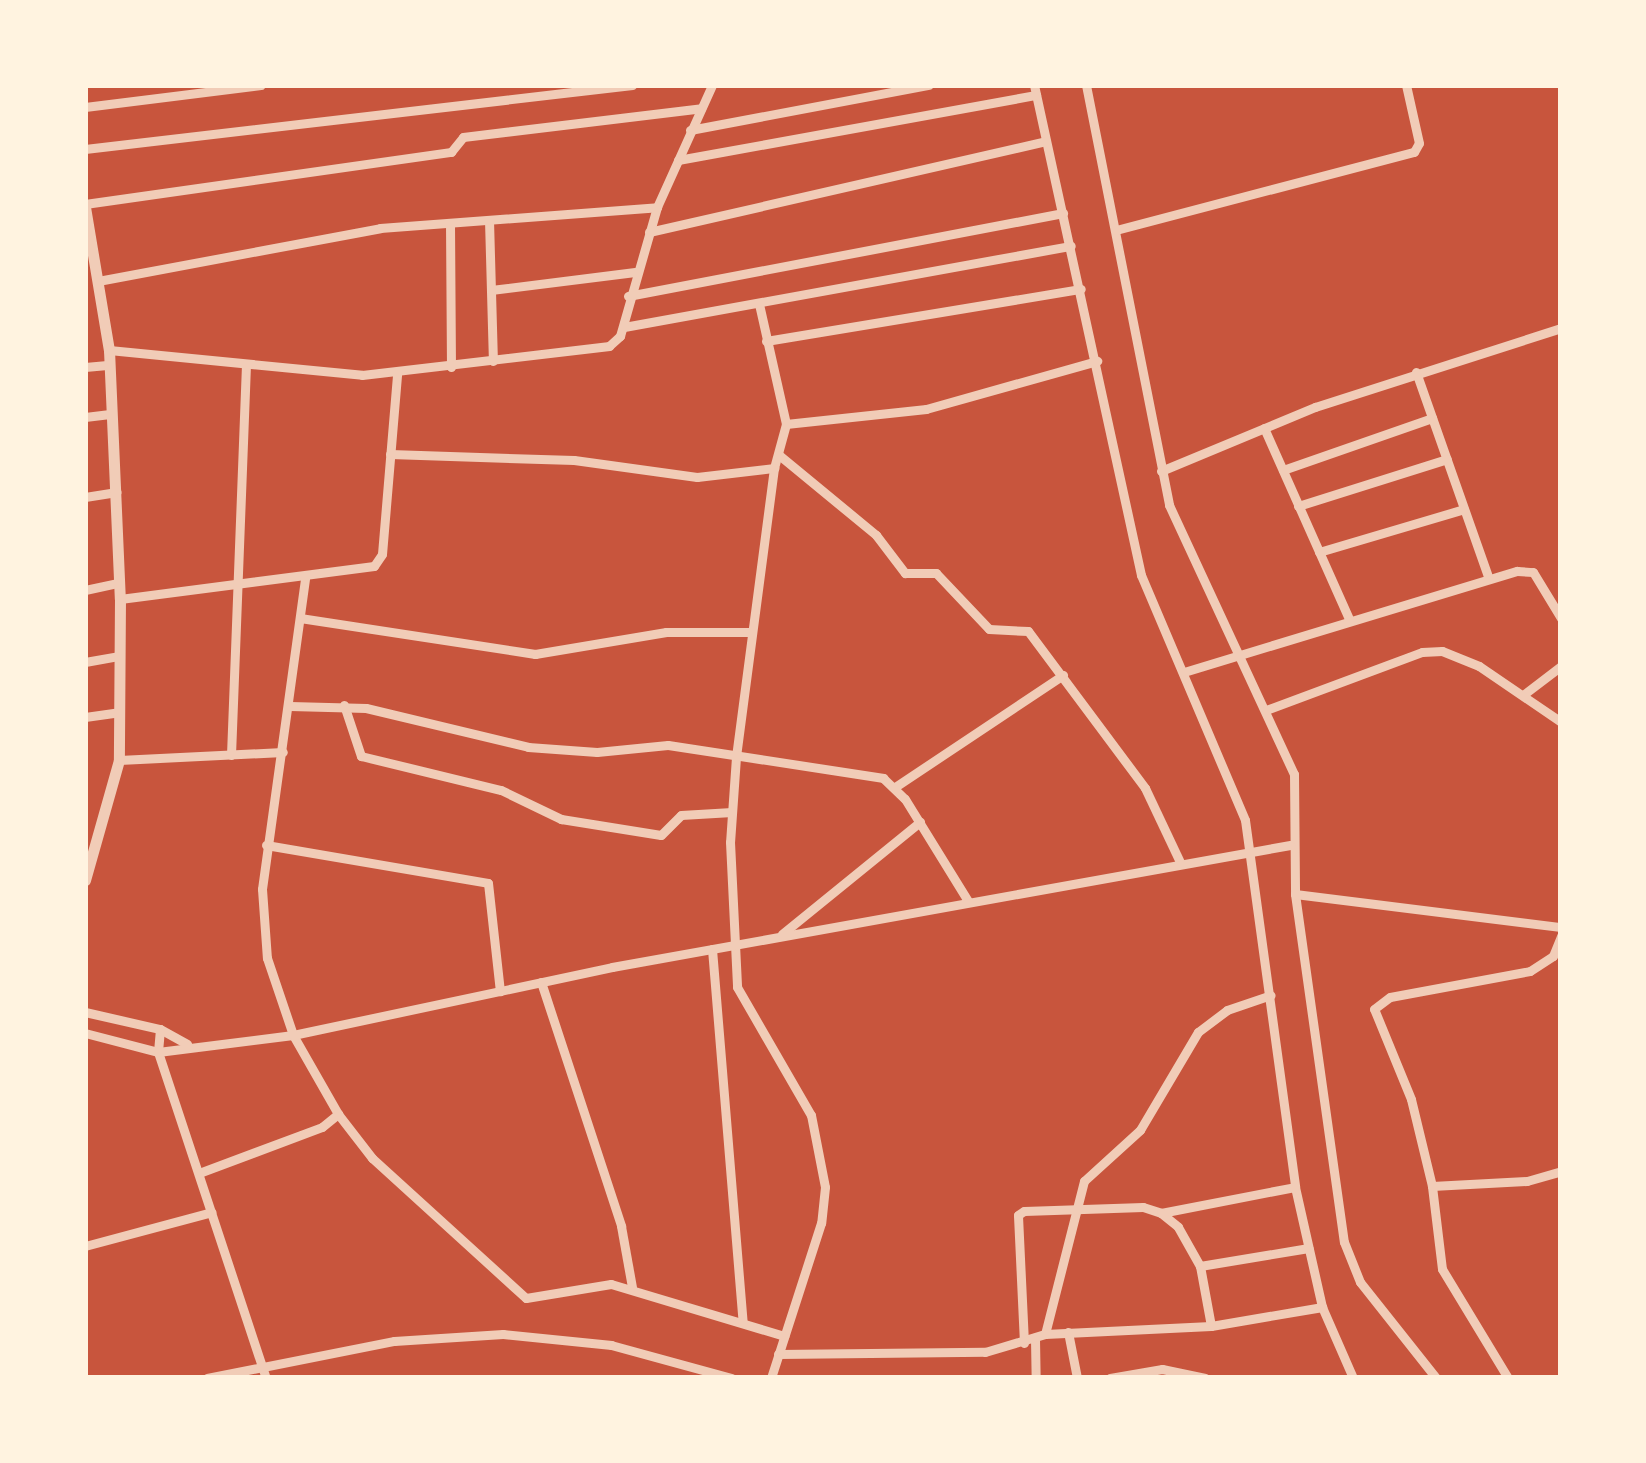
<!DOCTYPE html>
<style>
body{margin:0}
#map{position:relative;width:1646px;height:1463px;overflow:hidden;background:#c8553d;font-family:"PT Sans Narrow",sans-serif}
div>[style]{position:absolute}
.minor>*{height:9px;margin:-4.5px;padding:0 4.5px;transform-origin:4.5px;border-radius:4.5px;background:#f1ccb7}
.tertiary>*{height:11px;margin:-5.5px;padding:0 5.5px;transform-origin:5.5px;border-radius:5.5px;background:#f1ccb7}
span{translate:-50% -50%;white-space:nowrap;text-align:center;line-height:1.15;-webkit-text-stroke:8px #fff3e0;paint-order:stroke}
.frame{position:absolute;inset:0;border:88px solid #fff3e0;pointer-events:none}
</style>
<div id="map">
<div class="minor">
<div style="left:1034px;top:85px;width:502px;rotate:77.68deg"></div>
<div style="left:1141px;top:575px;width:266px;rotate:67deg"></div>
<div style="left:1245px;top:820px;width:370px;rotate:82.2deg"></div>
<div style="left:1295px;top:1187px;width:123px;rotate:77.3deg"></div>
<div style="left:1322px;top:1307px;width:77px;rotate:66.4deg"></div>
<div style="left:1086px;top:85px;width:428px;rotate:78.8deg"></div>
<div style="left:1169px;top:505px;width:297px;rotate:65.1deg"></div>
<div style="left:1294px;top:774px;width:120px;rotate:89.5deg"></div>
<div style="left:1295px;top:894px;width:351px;rotate:82deg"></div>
<div style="left:1344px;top:1242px;width:43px;rotate:68.2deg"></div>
<div style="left:1360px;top:1282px;width:122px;rotate:51.6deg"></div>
<div style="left:85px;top:107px;width:177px;rotate:-7.1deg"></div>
<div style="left:690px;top:130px;width:243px;rotate:-10.7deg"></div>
<div style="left:85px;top:149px;width:551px;rotate:-6.67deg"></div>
<div style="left:678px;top:160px;width:364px;rotate:-10.3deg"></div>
<div style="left:85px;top:204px;width:370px;rotate:-8.1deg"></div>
<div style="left:451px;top:152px;width:19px;rotate:-51deg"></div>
<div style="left:463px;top:137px;width:240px;rotate:-6.9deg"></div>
<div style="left:489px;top:220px;width:141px;rotate:88.4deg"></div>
<div style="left:450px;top:224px;width:143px;rotate:89.6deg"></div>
<div style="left:1116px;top:230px;width:308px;rotate:-14.7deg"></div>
<div style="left:1414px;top:152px;width:10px;rotate:-61deg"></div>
<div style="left:1419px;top:143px;width:59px;rotate:-102.6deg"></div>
<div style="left:649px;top:232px;width:407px;rotate:-12.9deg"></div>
<div style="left:98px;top:281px;width:287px;rotate:-10.6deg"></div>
<div style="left:380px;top:228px;width:278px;rotate:-4.3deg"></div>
<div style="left:491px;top:290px;width:145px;rotate:-7.1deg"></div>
<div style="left:628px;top:296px;width:443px;rotate:-10.8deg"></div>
<div style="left:759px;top:304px;width:123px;rotate:77.3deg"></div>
<div style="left:786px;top:424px;width:46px;rotate:105.3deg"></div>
<div style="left:774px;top:468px;width:291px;rotate:97.5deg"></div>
<div style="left:736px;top:757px;width:85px;rotate:94deg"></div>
<div style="left:730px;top:842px;width:145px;rotate:87.2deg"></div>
<div style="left:737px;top:987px;width:148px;rotate:60deg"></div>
<div style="left:811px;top:1115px;width:73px;rotate:79deg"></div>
<div style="left:825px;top:1187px;width:36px;rotate:96deg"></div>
<div style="left:821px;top:1223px;width:163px;rotate:107.9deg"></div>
<div style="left:624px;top:327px;width:454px;rotate:-10.3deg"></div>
<div style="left:766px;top:341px;width:319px;rotate:-9.4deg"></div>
<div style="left:109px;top:350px;width:254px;rotate:5.6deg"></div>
<div style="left:362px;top:375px;width:249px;rotate:-6.7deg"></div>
<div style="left:609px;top:346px;width:15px;rotate:-42deg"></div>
<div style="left:620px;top:336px;width:134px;rotate:-74deg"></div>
<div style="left:657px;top:207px;width:134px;rotate:-65.7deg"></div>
<div style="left:85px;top:367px;width:25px;rotate:-5deg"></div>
<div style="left:1416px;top:372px;width:219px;rotate:70.6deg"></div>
<div style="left:85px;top:417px;width:25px;rotate:-7deg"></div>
<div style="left:786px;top:424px;width:141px;rotate:-6.1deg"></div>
<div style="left:926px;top:409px;width:178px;rotate:-15.7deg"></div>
<div style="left:1264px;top:428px;width:209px;rotate:66deg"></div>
<div style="left:390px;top:454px;width:184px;rotate:1.9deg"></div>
<div style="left:574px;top:460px;width:124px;rotate:7.9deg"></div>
<div style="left:697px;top:477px;width:78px;rotate:-6.7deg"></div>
<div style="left:779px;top:455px;width:126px;rotate:39.5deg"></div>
<div style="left:876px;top:535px;width:48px;rotate:52.7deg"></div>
<div style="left:905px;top:573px;width:31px"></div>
<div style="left:936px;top:573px;width:77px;rotate:46.6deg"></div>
<div style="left:989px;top:629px;width:39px;rotate:3deg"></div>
<div style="left:1028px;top:631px;width:196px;rotate:53.3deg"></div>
<div style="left:1145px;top:788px;width:82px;rotate:64.7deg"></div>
<div style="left:1283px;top:470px;width:158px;rotate:-19.2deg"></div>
<div style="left:1161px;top:471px;width:167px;rotate:-22.6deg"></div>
<div style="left:1315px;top:407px;width:258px;rotate:-17.8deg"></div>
<div style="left:85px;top:497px;width:32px;rotate:-9deg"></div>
<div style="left:1298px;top:506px;width:156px;rotate:-17.5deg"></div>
<div style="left:1319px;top:552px;width:151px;rotate:-16.5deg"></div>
<div style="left:305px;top:579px;width:313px;rotate:97.9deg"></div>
<div style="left:262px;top:889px;width:69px;rotate:85.9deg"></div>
<div style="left:267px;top:958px;width:81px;rotate:71.3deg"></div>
<div style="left:293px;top:1035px;width:91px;rotate:60.3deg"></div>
<div style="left:338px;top:1114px;width:56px;rotate:52.3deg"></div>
<div style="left:372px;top:1158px;width:208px;rotate:42.3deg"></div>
<div style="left:526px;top:1298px;width:86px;rotate:-9.4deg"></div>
<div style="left:611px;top:1284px;width:181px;rotate:16.7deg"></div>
<div style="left:85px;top:590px;width:35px;rotate:-12deg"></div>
<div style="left:120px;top:599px;width:256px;rotate:-7.4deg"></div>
<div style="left:374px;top:566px;width:14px;rotate:-56deg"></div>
<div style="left:382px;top:554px;width:181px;rotate:-85.2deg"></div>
<div style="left:300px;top:618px;width:238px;rotate:8.7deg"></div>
<div style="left:535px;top:654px;width:133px;rotate:-9.5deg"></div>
<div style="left:666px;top:632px;width:85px"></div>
<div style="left:85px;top:662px;width:35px;rotate:-10deg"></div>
<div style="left:1184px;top:672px;width:348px;rotate:-16.9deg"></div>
<div style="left:1517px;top:571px;width:16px;rotate:4deg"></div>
<div style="left:1533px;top:572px;width:54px;rotate:58.7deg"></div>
<div style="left:1523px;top:695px;width:48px;rotate:-37.3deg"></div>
<div style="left:344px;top:705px;width:54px;rotate:71.6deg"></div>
<div style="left:361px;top:756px;width:144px;rotate:13.7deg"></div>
<div style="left:501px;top:790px;width:67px;rotate:25.8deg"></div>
<div style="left:561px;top:819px;width:101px;rotate:9.1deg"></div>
<div style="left:661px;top:835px;width:28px;rotate:-45deg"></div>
<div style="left:681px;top:815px;width:51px;rotate:-3.4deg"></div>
<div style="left:290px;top:706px;width:76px;rotate:1.5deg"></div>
<div style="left:366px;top:708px;width:167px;rotate:13.5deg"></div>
<div style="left:528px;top:747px;width:69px;rotate:4.1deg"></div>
<div style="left:597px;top:752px;width:71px;rotate:-5.6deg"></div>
<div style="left:668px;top:745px;width:218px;rotate:8.7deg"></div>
<div style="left:883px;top:778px;width:30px;rotate:44deg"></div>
<div style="left:905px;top:799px;width:120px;rotate:58.3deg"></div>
<div style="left:1266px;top:710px;width:166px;rotate:-20.4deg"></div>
<div style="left:1422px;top:652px;width:20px;rotate:-3deg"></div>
<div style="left:1442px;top:651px;width:40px;rotate:22deg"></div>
<div style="left:1479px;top:666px;width:99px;rotate:34.3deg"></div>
<div style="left:85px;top:717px;width:34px;rotate:-8deg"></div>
<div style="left:231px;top:755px;width:390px;rotate:-87.8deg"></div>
<div style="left:119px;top:760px;width:164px;rotate:-2.8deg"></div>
<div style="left:895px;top:787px;width:202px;rotate:-33.7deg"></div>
<div style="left:266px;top:845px;width:225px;rotate:9.7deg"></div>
<div style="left:488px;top:883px;width:109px;rotate:83.7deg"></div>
<div style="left:1295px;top:894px;width:268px;rotate:7.1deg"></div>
<div style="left:782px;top:934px;width:178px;rotate:-39.1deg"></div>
<div style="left:712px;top:949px;width:375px;rotate:85.3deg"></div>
<div style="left:541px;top:982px;width:257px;rotate:71.8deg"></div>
<div style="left:621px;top:1226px;width:62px;rotate:79.8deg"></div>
<div style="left:85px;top:1012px;width:77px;rotate:12.8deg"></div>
<div style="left:160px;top:1029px;width:31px;rotate:29deg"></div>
<div style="left:160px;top:1029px;width:23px;rotate:95deg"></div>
<div style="left:158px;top:1052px;width:343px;rotate:71.7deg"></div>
<div style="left:85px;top:1033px;width:75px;rotate:14.6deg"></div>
<div style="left:158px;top:1052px;width:136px;rotate:-7.2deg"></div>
<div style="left:293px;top:1035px;width:326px;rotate:-12deg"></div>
<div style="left:612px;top:967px;width:689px;rotate:-10.2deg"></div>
<div style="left:199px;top:1173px;width:131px;rotate:-20.5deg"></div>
<div style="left:322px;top:1127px;width:21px;rotate:-39deg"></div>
<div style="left:1432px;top:1186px;width:95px;rotate:-3deg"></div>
<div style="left:1527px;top:1181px;width:35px;rotate:-16deg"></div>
<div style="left:1161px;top:1213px;width:136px;rotate:-11deg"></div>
<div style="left:85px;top:1246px;width:131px;rotate:-15deg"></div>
<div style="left:1200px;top:1266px;width:110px;rotate:-9.4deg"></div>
<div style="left:1068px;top:1332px;width:47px;rotate:78.9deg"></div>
<div style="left:1045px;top:1334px;width:158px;rotate:-75.7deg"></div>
<div style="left:1084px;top:1181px;width:76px;rotate:-42.3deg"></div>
<div style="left:1140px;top:1130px;width:114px;rotate:-59.4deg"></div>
<div style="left:1198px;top:1032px;width:36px;rotate:-37deg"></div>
<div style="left:1227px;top:1010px;width:46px;rotate:-18.8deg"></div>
<div style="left:1035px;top:1339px;width:39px;rotate:89deg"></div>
<div style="left:1024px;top:1343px;width:128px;rotate:-92.7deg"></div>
<div style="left:1018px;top:1215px;width:7px;rotate:-34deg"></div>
<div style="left:1024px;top:1211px;width:119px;rotate:-1.9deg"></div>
<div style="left:1143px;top:1207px;width:19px;rotate:18deg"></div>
<div style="left:1161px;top:1213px;width:22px;rotate:39deg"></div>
<div style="left:1178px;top:1227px;width:45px;rotate:60.6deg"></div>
<div style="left:1200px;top:1266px;width:61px;rotate:79.6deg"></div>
<div style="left:778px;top:1354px;width:207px;rotate:-0.6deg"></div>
<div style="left:985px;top:1352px;width:63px;rotate:-16.7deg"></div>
<div style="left:1045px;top:1334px;width:166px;rotate:-2.8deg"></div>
<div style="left:1211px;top:1326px;width:113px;rotate:-9.7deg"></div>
<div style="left:207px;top:1378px;width:191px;rotate:-11.2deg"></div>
<div style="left:394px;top:1341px;width:109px;rotate:-3.7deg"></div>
<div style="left:503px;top:1334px;width:109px;rotate:5.8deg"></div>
<div style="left:611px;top:1345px;width:125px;rotate:15.3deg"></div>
<div style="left:1110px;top:1378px;width:53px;rotate:-9.8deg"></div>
<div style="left:1162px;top:1369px;width:44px;rotate:11.8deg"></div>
<div style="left:1508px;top:1378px;width:127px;rotate:-121.2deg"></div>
<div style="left:1442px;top:1269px;width:84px;rotate:-96.9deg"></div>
<div style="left:1432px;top:1186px;width:89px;rotate:-103.6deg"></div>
<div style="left:1411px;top:1099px;width:97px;rotate:-112.3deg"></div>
<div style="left:1374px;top:1009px;width:20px;rotate:-37deg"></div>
<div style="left:1390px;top:997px;width:142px;rotate:-10.5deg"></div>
<div style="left:1530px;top:971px;width:27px;rotate:-33deg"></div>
<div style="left:1553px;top:956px;width:22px;rotate:-68deg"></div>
</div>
<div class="tertiary">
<div style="left:85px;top:207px;width:145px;rotate:80.5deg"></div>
<div style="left:109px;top:350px;width:249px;rotate:87.5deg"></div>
<div style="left:120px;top:599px;width:161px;rotate:90.4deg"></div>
<div style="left:119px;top:760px;width:125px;rotate:105.8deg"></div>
</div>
<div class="frame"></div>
</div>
